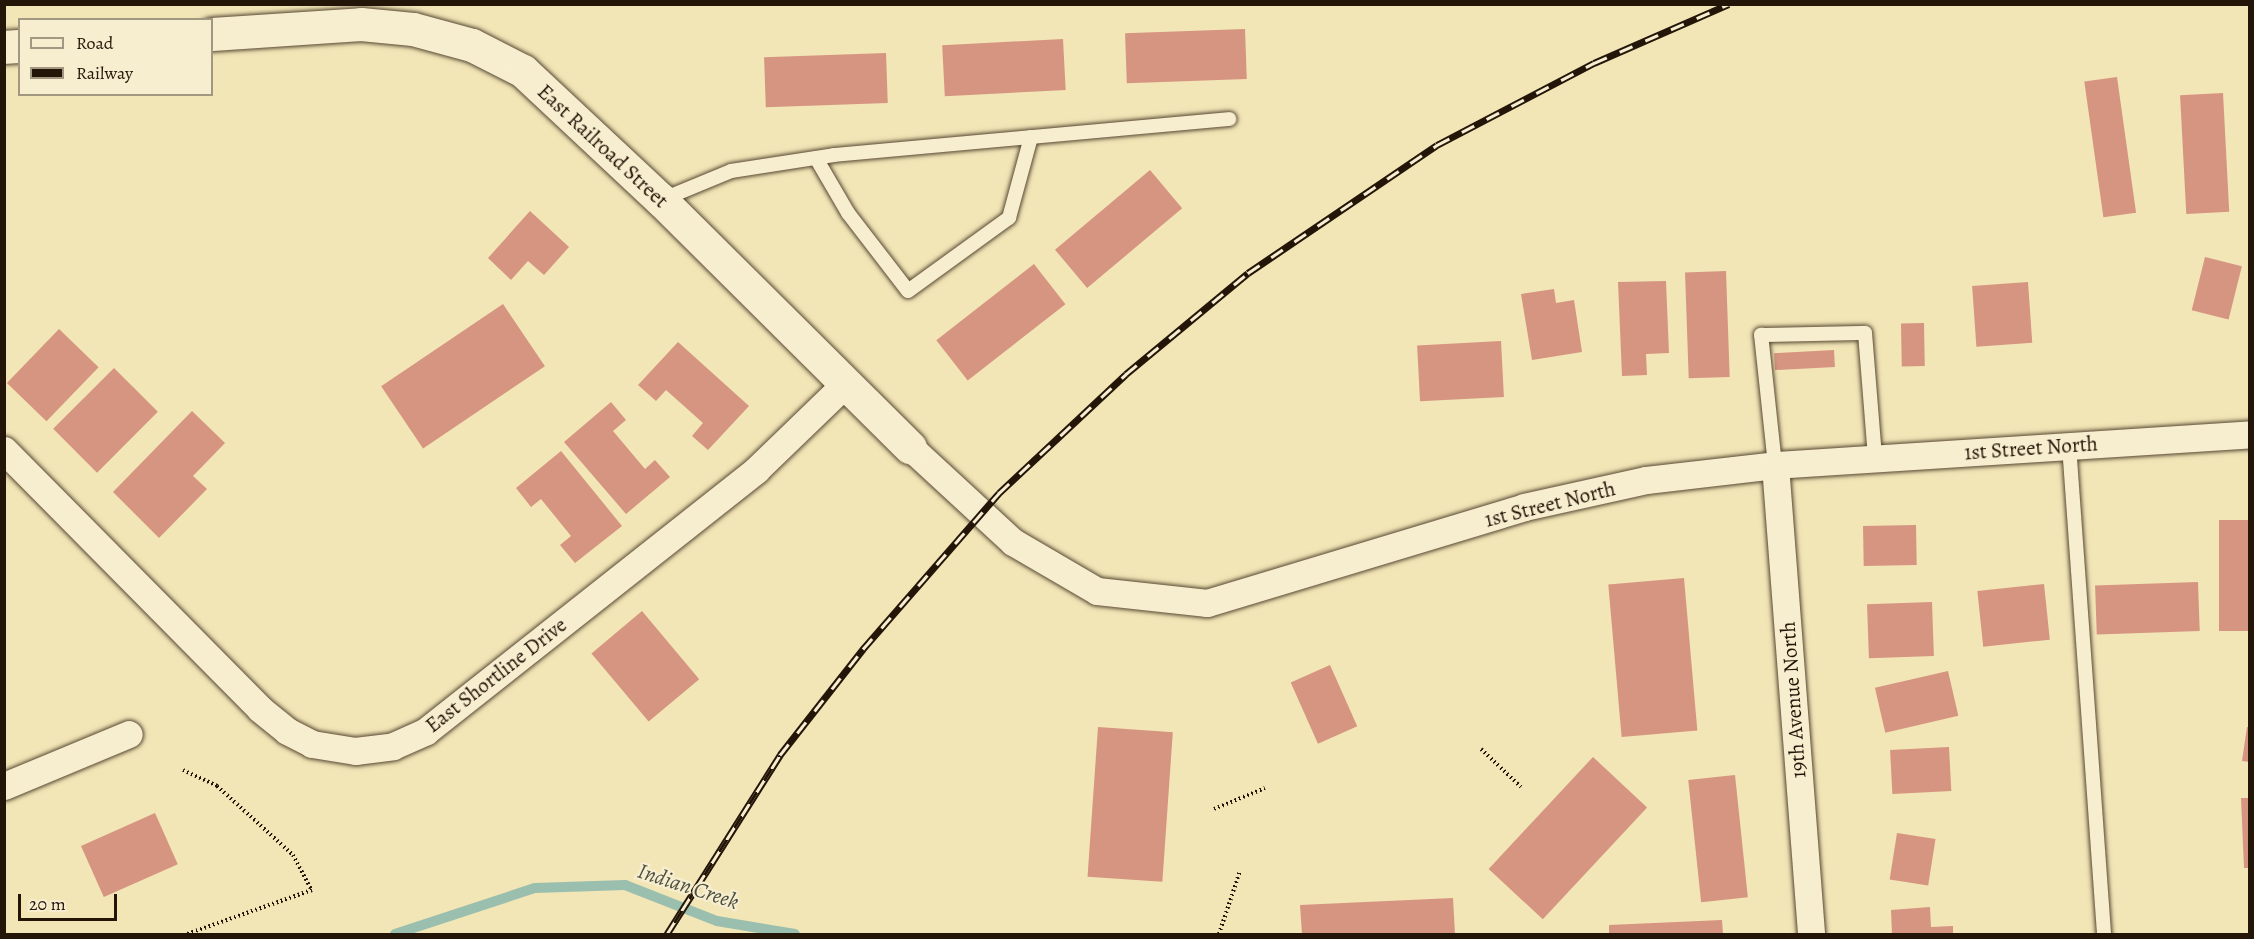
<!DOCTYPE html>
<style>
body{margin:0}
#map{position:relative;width:2254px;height:939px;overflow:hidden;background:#f2e5b6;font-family:Alegreya,serif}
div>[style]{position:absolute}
.stream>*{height:10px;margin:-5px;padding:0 5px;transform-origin:5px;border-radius:5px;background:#9bbfae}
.building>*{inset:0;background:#d69581;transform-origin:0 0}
.path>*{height:4px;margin-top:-2px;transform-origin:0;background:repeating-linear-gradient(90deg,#231507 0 1.5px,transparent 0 4.5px)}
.roads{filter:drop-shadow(0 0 2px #574933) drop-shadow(0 0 2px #574933)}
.lane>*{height:14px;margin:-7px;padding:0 7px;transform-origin:7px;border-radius:7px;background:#f7eed0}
.street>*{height:27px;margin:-13.5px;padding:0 13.5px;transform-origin:13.5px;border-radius:13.5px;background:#f7eed0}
.secondary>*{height:33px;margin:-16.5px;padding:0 16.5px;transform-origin:16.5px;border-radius:16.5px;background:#f7eed0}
.rail>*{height:7px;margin-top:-3.5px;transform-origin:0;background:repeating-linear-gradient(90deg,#f7eed0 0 14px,#231507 0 28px);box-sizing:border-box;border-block:2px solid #231507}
span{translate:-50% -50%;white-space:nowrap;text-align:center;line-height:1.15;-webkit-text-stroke:4.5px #f7eed0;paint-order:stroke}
.street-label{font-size:21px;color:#231507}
.water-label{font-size:22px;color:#4d5041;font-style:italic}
.frame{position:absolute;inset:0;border:6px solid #231507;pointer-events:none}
.legend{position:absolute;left:18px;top:18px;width:195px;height:78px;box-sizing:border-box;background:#f7eed0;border:2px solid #a29780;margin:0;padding:8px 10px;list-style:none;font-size:18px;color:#231507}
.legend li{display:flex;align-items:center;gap:12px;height:30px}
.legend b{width:30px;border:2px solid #a29780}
.scale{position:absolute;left:18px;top:894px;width:99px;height:27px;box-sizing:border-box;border:3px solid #231507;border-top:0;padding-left:8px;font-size:18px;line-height:21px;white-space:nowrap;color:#231507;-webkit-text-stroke:4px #f7eed0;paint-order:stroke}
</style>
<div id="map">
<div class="stream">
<div style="left:395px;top:934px;width:147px;rotate:-18.2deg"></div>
<div style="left:535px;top:888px;width:90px;rotate:-1.9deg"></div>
<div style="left:625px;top:885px;width:99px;rotate:21.4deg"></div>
<div style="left:717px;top:921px;width:79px;rotate:9.5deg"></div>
</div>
<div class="building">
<div style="left:1245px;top:29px;width:50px;height:120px;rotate:88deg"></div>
<div style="left:1063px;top:39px;width:51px;height:121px;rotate:87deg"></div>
<div style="left:886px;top:53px;width:50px;height:122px;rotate:88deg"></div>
<div style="left:2117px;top:77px;width:137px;height:33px;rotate:82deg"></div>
<div style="left:2223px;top:93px;width:119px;height:43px;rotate:87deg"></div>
<div style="left:1150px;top:170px;width:50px;height:124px;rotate:50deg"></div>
<div style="clip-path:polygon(530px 211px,569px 247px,544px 275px,528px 261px,511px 280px,488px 258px)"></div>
<div style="left:2205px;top:257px;width:38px;height:55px;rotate:14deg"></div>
<div style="left:1034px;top:264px;width:51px;height:124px;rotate:52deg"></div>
<div style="left:1726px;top:271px;width:106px;height:41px;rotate:88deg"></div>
<div style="clip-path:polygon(1666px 281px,1669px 353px,1646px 354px,1647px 375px,1622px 376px,1618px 282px)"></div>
<div style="left:2028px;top:282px;width:61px;height:56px;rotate:86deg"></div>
<div style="clip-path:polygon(1554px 289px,1556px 303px,1574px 300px,1582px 352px,1532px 360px,1521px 294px)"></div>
<div style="left:503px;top:304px;width:75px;height:147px;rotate:56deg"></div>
<div style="left:1924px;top:323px;width:43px;height:23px;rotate:89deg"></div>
<div style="left:59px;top:329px;width:55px;height:75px;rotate:44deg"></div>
<div style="left:1501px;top:341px;width:56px;height:84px;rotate:87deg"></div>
<div style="clip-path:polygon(678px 342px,749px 406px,708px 450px,692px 436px,703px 423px,666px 390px,656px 401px,638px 385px)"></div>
<div style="left:1834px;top:350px;width:17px;height:60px;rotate:87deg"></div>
<div style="left:114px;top:368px;width:62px;height:86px;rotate:45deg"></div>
<div style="clip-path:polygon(611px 402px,626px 420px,613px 431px,645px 469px,655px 460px,670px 477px,626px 514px,564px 442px)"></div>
<div style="clip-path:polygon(192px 411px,225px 443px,193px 476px,207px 489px,159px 538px,113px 492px)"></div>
<div style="clip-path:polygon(561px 451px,622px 526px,575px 563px,560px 545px,571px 536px,541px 499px,531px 507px,516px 488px)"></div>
<div style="left:2250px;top:520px;width:111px;height:31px;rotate:90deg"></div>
<div style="left:1916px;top:525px;width:40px;height:53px;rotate:89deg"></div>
<div style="left:1684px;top:578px;width:153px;height:76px;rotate:85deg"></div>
<div style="left:2198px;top:582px;width:49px;height:103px;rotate:88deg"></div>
<div style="left:2044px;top:584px;width:56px;height:67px;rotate:84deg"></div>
<div style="left:1932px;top:602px;width:54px;height:65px;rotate:88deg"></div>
<div style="left:642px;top:611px;width:89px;height:66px;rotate:50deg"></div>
<div style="left:1330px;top:665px;width:67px;height:43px;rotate:66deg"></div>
<div style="left:1948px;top:671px;width:46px;height:75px;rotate:77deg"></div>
<div style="left:1098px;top:727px;width:75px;height:150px;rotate:4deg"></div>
<div style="clip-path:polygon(2247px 727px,2250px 727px,2250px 762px,2242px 761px)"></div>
<div style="left:1949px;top:747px;width:44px;height:59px;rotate:87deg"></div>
<div style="left:1593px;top:757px;width:74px;height:153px;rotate:43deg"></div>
<div style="left:1735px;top:775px;width:123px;height:47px;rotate:84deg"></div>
<div style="clip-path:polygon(2241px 798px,2250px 798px,2250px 868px,2244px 868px)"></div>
<div style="left:155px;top:813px;width:56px;height:81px;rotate:66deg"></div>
<div style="left:1897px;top:833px;width:39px;height:47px;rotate:9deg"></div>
<div style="clip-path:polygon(1453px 898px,1455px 934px,1302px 934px,1300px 905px)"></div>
<div style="clip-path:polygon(1930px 907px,1931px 927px,1953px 926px,1953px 934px,1892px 934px,1891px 910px)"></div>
<div style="clip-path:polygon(1722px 920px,1723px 934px,1609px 934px,1609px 925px)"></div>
</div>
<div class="path">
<div style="left:1481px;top:749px;width:55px;rotate:43.5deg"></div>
<div style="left:183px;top:770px;width:38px;rotate:25deg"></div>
<div style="left:217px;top:786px;width:103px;rotate:42.2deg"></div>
<div style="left:293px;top:855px;width:40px;rotate:62deg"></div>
<div style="left:312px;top:890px;width:133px;rotate:160.6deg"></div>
<div style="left:1214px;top:809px;width:55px;rotate:-22.4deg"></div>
<div style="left:1219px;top:934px;width:66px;rotate:-71.6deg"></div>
</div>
<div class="roads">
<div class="lane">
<div style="left:816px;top:158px;width:64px;rotate:59.8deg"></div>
<div style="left:848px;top:213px;width:98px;rotate:52.4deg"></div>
<div style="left:908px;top:291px;width:125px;rotate:-35.9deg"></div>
<div style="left:1009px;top:218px;width:84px;rotate:-74.8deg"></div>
<div style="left:661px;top:200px;width:76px;rotate:-22.5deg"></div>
<div style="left:731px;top:171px;width:104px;rotate:-8.8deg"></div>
<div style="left:834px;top:155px;width:397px;rotate:-5.2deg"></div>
<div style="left:2069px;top:445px;width:490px;rotate:85.9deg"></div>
<div style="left:1775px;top:465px;width:131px;rotate:-96.1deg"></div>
<div style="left:1761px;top:335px;width:104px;rotate:-1.1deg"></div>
<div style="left:1865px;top:333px;width:125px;rotate:85.4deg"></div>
</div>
<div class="street">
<div style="left:910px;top:447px;width:140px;rotate:42.7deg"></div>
<div style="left:1013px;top:542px;width:97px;rotate:30.3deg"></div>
<div style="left:1097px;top:591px;width:111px;rotate:6.2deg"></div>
<div style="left:1207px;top:603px;width:331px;rotate:-16.8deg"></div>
<div style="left:1524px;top:507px;width:125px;rotate:-12.5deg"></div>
<div style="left:1646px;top:480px;width:130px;rotate:-6.6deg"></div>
<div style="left:1775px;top:465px;width:476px;rotate:-3.7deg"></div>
<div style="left:4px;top:450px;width:364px;rotate:45.3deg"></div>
<div style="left:260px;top:709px;width:35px;rotate:39deg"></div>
<div style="left:287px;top:731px;width:28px;rotate:27deg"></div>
<div style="left:312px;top:744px;width:44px;rotate:9.2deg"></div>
<div style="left:355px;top:751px;width:38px;rotate:-7deg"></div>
<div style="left:393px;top:746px;width:36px;rotate:-24deg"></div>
<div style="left:426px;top:731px;width:421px;rotate:-38.3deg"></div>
<div style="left:756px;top:470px;width:124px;rotate:-44deg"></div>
<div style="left:1775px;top:465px;width:470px;rotate:85.6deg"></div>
<div style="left:4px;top:786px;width:135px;rotate:-22.6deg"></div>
</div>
<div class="secondary">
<div style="left:212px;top:34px;width:149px;rotate:-3.8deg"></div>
<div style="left:361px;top:24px;width:52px;rotate:5.5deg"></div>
<div style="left:413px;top:29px;width:61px;rotate:15.2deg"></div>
<div style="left:472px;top:45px;width:57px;rotate:27deg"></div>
<div style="left:523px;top:71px;width:189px;rotate:43.1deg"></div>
<div style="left:661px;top:200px;width:351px;rotate:44.8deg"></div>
<div style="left:4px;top:47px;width:16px;rotate:-4deg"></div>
</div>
</div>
<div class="rail">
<div style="left:667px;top:934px;width:212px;rotate:-57.7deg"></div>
<div style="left:780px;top:755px;width:135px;rotate:-51.9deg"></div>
<div style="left:863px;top:649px;width:207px;rotate:-48.9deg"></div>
<div style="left:999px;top:493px;width:174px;rotate:-43.1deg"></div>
<div style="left:1126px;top:374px;width:158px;rotate:-39.6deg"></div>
<div style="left:1248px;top:273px;width:228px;rotate:-34.1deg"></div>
<div style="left:1437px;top:145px;width:177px;rotate:-27.6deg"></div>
<div style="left:1594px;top:63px;width:147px;rotate:-23.6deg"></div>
</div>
<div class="street-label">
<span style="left:603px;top:146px;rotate:43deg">East Railroad Street</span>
<span style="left:2031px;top:448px;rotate:-4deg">1st Street North</span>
<span style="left:1550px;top:504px;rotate:-14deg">1st Street North</span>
<span style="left:496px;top:675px;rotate:-38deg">East Shortline Drive</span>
<span style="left:1793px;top:700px;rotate:-94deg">19th Avenue North</span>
</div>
<div class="water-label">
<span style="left:688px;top:887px;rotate:18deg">Indian Creek</span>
</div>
<div class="frame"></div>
<ul class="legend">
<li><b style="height:8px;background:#f7eed0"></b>Road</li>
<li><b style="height:8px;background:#231507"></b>Railway</li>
</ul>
<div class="scale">20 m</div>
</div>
